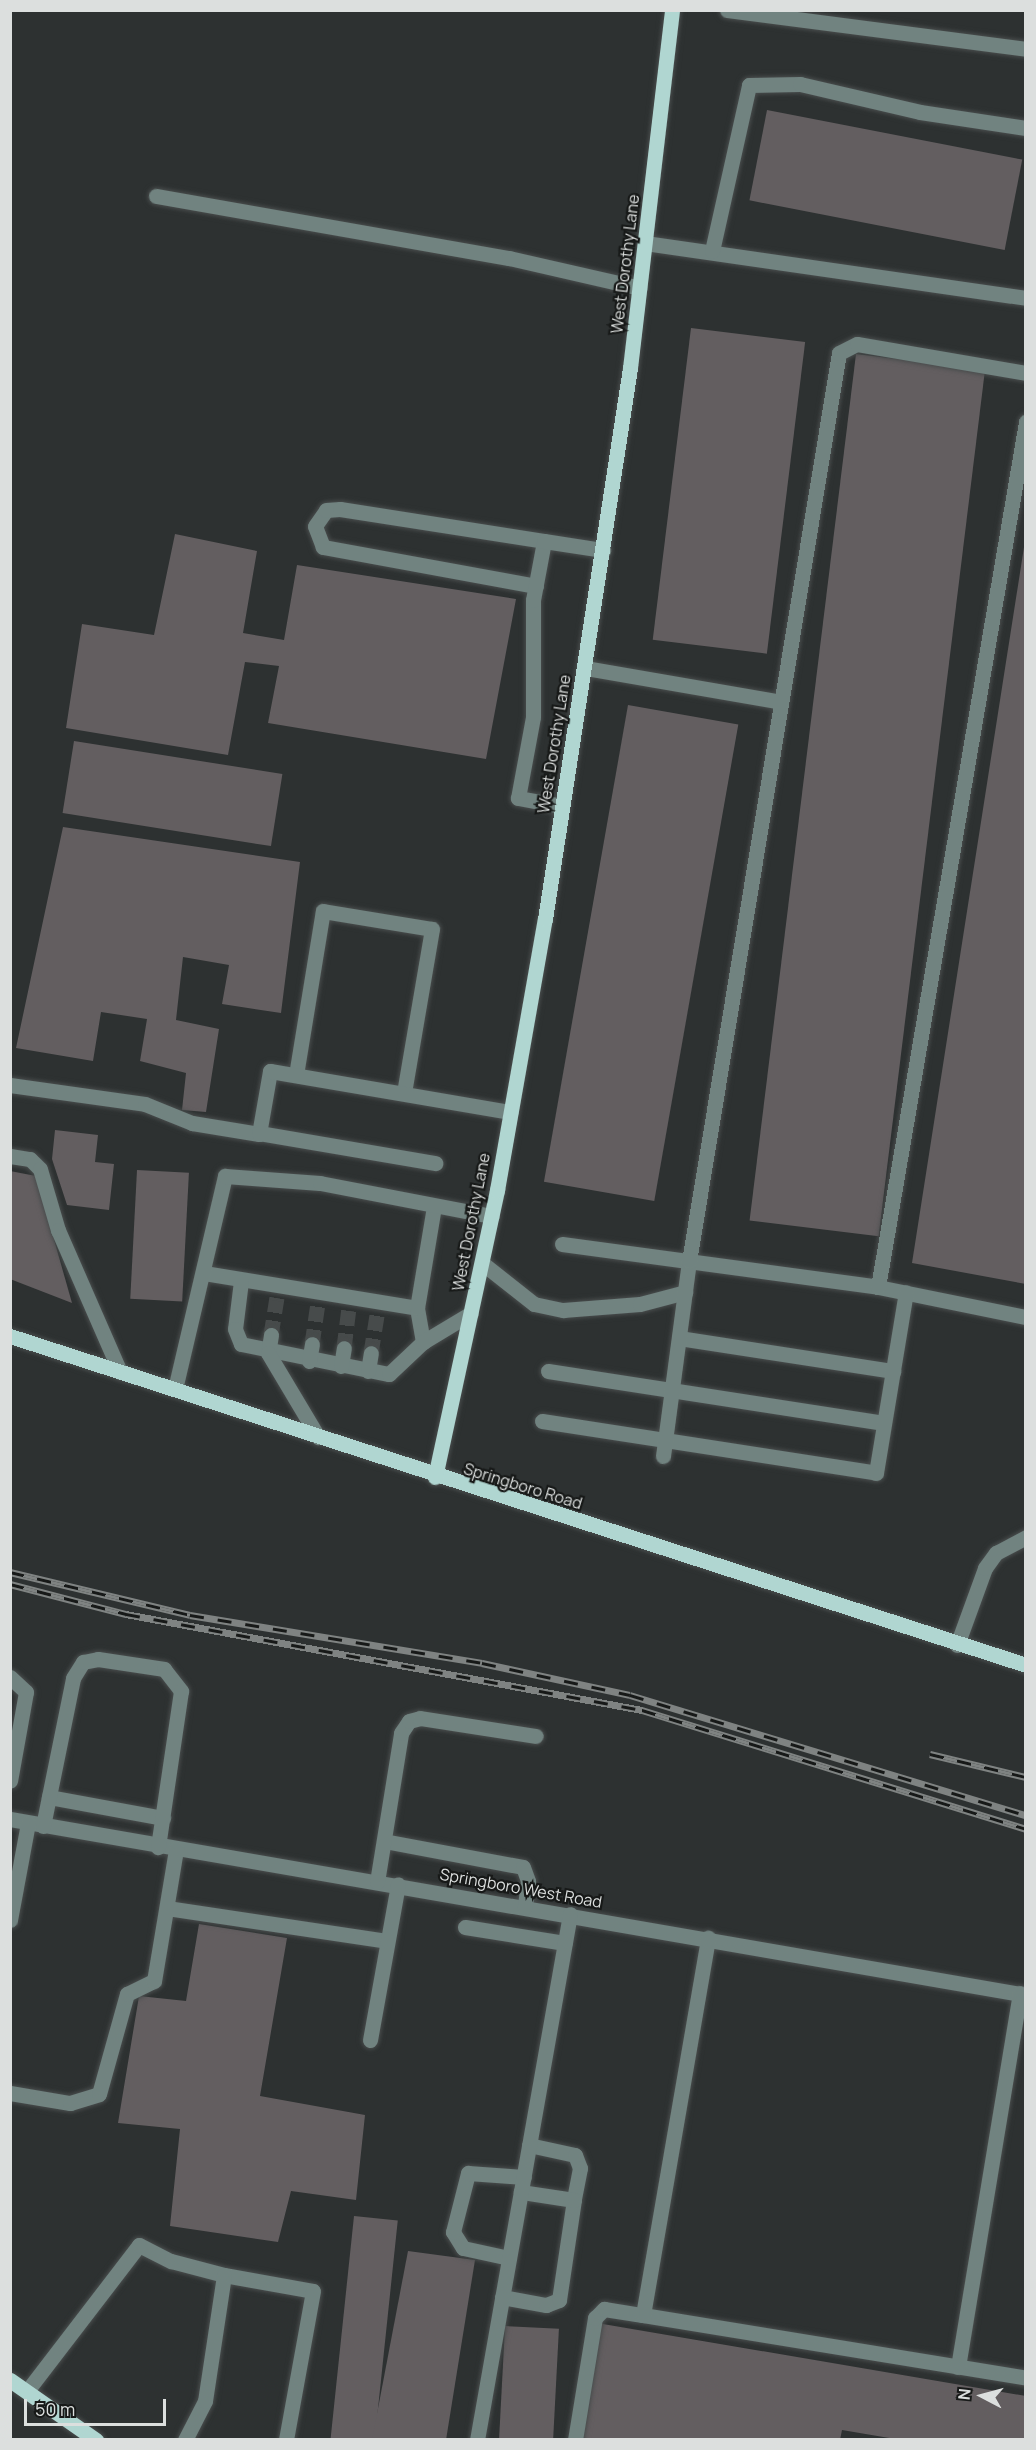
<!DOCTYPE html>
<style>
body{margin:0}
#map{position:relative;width:1036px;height:2450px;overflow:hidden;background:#2d3131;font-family:Manrope,sans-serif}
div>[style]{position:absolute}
.building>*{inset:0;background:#635e60;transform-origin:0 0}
.minor-tunnel>*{height:15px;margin-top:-7.5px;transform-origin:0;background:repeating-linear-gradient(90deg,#474b4b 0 15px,transparent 0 23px)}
.roads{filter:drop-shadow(0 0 2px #494d4d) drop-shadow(0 0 2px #494d4d)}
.minor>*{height:15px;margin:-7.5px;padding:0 7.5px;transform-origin:7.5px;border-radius:7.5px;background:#718380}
.major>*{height:15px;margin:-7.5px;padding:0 7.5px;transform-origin:7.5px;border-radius:7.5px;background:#b0d6d1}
.rail>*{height:7px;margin-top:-3.5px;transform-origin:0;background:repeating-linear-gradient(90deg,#171918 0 14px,#7f8382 0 28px);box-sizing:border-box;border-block:2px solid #7f8382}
span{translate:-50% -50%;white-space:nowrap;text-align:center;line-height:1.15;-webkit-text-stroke:4.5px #171918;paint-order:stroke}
.street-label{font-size:16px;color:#dcdfde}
.frame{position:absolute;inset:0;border:12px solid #dcdfde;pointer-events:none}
.north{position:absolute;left:952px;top:2366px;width:60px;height:60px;-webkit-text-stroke:4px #171918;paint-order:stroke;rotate:276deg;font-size:16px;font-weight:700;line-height:24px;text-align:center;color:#dcdfde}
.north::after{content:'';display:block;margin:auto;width:21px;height:27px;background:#dcdfde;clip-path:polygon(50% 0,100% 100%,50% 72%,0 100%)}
.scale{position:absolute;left:24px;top:2399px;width:142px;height:27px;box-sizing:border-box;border:3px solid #dcdfde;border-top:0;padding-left:8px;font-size:18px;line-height:21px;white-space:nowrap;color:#dcdfde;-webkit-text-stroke:4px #171918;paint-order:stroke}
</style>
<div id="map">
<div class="building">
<div style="left:767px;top:110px;width:260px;height:92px;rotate:11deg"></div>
<div style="left:691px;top:328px;width:115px;height:314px;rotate:7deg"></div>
<div style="left:856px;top:354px;width:130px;height:873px;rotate:7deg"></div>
<div style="clip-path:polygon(175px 534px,257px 551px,243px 633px,284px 640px,297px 565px,516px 599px,486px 759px,268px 723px,279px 666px,245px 662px,228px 755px,66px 728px,82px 624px,154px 635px)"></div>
<div style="clip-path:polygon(1024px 547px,1026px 547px,1026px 1284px,912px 1263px)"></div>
<div style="left:628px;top:705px;width:112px;height:484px;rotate:10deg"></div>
<div style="left:74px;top:741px;width:211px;height:73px;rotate:9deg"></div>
<div style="clip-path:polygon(63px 827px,300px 862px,281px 1013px,222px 1004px,229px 965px,183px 957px,176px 1020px,219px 1029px,206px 1112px,182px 1110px,186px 1073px,140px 1061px,147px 1019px,101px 1012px,93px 1061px,16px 1048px)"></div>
<div style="clip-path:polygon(55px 1130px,98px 1135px,95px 1162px,114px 1164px,109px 1210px,67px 1205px,52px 1159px)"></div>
<div style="left:137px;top:1170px;width:52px;height:129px;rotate:3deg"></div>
<div style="clip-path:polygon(10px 1171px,36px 1176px,72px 1303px,10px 1279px)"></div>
<div style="clip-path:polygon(199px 1924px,287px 1938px,260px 2096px,365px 2115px,356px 2200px,291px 2191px,278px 2242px,170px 2226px,180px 2129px,118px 2123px,139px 1996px,186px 2001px)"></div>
<div style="left:354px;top:2216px;width:44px;height:228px;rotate:6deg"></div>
<div style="clip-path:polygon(408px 2251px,475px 2260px,446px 2440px,372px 2440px)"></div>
<div style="clip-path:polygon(597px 2323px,1026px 2396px,1026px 2440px,901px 2440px,842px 2430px,840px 2440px,577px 2440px)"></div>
<div style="left:505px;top:2326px;width:54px;height:116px;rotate:3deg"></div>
</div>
<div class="minor-tunnel">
<div style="left:271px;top:1335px;width:38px;rotate:-81deg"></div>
<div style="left:312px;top:1344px;width:41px;rotate:-81.7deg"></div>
<div style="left:344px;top:1348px;width:38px;rotate:-83deg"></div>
<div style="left:371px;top:1353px;width:39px;rotate:-81deg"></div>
</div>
<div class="roads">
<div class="minor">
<div style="left:727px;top:10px;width:302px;rotate:7.4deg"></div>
<div style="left:156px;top:196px;width:358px;rotate:10deg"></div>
<div style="left:509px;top:258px;width:134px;rotate:12.9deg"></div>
<div style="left:645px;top:243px;width:385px;rotate:8.2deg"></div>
<div style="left:712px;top:251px;width:170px;rotate:-77.4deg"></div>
<div style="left:749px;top:85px;width:51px;rotate:-1.1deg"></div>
<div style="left:800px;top:84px;width:123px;rotate:13.1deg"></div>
<div style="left:920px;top:112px;width:107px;rotate:8.6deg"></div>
<div style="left:536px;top:586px;width:217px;rotate:-169.6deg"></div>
<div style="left:323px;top:547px;width:22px;rotate:-111deg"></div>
<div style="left:315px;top:526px;width:19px;rotate:-55deg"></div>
<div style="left:326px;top:510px;width:14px;rotate:-4deg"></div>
<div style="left:340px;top:509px;width:206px;rotate:8.9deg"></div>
<div style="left:585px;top:668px;width:199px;rotate:9.8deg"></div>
<div style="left:562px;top:806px;width:45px;rotate:-169.7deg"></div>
<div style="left:518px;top:798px;width:82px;rotate:-79.5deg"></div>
<div style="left:533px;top:717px;width:117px;rotate:-90deg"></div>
<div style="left:533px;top:600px;width:60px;rotate:-79.4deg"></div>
<div style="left:544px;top:541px;width:60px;rotate:8.7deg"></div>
<div style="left:296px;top:1075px;width:166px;rotate:-80.7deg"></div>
<div style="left:323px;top:911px;width:110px;rotate:9.4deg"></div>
<div style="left:432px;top:929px;width:165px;rotate:99.7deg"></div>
<div style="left:10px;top:1085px;width:136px;rotate:8deg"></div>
<div style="left:145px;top:1104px;width:51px;rotate:22deg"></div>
<div style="left:192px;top:1123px;width:68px;rotate:9.3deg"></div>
<div style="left:259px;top:1134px;width:64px;rotate:-80.1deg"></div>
<div style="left:270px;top:1071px;width:244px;rotate:9.7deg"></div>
<div style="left:259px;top:1133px;width:179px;rotate:9.7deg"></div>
<div style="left:10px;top:1156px;width:20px;rotate:9deg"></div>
<div style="left:30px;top:1159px;width:14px;rotate:45deg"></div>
<div style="left:40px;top:1169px;width:64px;rotate:73.6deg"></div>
<div style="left:58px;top:1230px;width:155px;rotate:66.4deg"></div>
<div style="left:562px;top:1244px;width:319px;rotate:7.7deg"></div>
<div style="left:878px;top:1287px;width:151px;rotate:11.5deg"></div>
<div style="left:482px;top:1263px;width:66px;rotate:38.3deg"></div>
<div style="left:534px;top:1304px;width:30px;rotate:12deg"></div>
<div style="left:563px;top:1310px;width:77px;rotate:-4.5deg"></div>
<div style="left:640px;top:1304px;width:47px;rotate:-14.9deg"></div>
<div style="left:204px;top:1273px;width:216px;rotate:9.3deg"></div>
<div style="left:417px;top:1308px;width:35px;rotate:80deg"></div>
<div style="left:241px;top:1281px;width:48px;rotate:97.1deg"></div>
<div style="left:235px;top:1329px;width:16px;rotate:68deg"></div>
<div style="left:241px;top:1344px;width:151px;rotate:11.5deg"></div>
<div style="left:389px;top:1374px;width:47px;rotate:-43.3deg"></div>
<div style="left:423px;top:1342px;width:56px;rotate:-31.1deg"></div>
<div style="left:878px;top:1287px;width:878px;rotate:-80.29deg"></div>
<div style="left:417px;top:1308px;width:103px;rotate:-80.5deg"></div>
<div style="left:271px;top:1335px;width:18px;rotate:99deg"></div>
<div style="left:268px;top:1353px;width:98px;rotate:59.2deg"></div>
<div style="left:679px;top:1338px;width:217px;rotate:8.8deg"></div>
<div style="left:309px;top:1361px;width:17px;rotate:-80deg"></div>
<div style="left:341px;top:1366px;width:18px;rotate:-81deg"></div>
<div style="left:368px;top:1371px;width:18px;rotate:-81deg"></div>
<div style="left:548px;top:1371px;width:340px;rotate:8.8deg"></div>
<div style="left:175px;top:1389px;width:219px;rotate:-76.8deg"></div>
<div style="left:225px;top:1176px;width:95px;rotate:4.2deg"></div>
<div style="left:320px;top:1183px;width:175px;rotate:10.9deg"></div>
<div style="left:542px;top:1421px;width:338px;rotate:8.8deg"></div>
<div style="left:876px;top:1473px;width:183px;rotate:-80.6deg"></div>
<div style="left:663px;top:1456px;width:197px;rotate:-82.4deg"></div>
<div style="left:689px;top:1261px;width:920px;rotate:-80.62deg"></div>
<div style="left:839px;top:353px;width:20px;rotate:-27deg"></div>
<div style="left:857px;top:344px;width:171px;rotate:9.7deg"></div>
<div style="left:957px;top:1645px;width:82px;rotate:-70deg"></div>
<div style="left:985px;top:1568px;width:19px;rotate:-54deg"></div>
<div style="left:996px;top:1553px;width:34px;rotate:-28deg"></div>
<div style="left:10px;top:1677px;width:22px;rotate:43deg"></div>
<div style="left:26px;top:1692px;width:90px;rotate:100.2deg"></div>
<div style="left:49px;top:1797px;width:116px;rotate:10.4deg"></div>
<div style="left:10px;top:1819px;width:1031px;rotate:9.83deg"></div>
<div style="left:43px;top:1826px;width:151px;rotate:-78.5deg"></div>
<div style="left:73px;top:1678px;width:19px;rotate:-58deg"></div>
<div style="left:83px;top:1662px;width:15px;rotate:-11deg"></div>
<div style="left:98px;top:1659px;width:67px;rotate:8.6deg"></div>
<div style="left:164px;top:1669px;width:28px;rotate:52deg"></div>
<div style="left:181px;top:1691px;width:158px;rotate:98.4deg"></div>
<div style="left:384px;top:1841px;width:141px;rotate:10.6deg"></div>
<div style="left:523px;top:1867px;width:15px;rotate:70deg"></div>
<div style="left:528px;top:1881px;width:26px;rotate:97deg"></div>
<div style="left:377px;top:1882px;width:151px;rotate:-80.8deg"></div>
<div style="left:401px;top:1733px;width:14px;rotate:-56deg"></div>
<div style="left:409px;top:1721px;width:11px;rotate:-15deg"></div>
<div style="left:420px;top:1718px;width:117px;rotate:8.8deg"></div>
<div style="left:167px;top:1908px;width:222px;rotate:8.5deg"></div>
<div style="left:10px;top:1920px;width:99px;rotate:-79.5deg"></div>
<div style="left:465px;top:1927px;width:101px;rotate:9.1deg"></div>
<div style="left:370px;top:2040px;width:158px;rotate:-79.8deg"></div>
<div style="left:10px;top:2093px;width:61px;rotate:9.5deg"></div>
<div style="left:70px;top:2103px;width:30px;rotate:-17deg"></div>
<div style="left:99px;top:2094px;width:104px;rotate:-74.4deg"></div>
<div style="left:127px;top:1994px;width:30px;rotate:-26deg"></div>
<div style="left:154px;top:1981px;width:134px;rotate:-80.5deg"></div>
<div style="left:529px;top:2145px;width:47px;rotate:12.3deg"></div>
<div style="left:575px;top:2155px;width:14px;rotate:69deg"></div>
<div style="left:580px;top:2168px;width:33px;rotate:101deg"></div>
<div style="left:509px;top:2258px;width:47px;rotate:-167.7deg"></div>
<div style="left:463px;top:2248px;width:19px;rotate:-122deg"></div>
<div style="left:453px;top:2232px;width:61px;rotate:-75.7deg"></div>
<div style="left:468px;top:2173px;width:56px;rotate:4.1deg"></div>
<div style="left:502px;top:2297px;width:45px;rotate:10.3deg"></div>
<div style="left:546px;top:2305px;width:14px;rotate:-21deg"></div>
<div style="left:559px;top:2300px;width:101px;rotate:-81.5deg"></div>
<div style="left:574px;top:2200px;width:54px;rotate:-171.4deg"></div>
<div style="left:643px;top:2315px;width:388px;rotate:9.3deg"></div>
<div style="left:958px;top:2367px;width:379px;rotate:-80.6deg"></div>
<div style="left:27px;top:2391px;width:184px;rotate:-52.5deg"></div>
<div style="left:139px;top:2245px;width:36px;rotate:27deg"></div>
<div style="left:171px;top:2261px;width:55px;rotate:14.8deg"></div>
<div style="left:224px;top:2275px;width:90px;rotate:10.2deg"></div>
<div style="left:313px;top:2291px;width:151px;rotate:100.3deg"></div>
<div style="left:185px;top:2440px;width:44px;rotate:-62.9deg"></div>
<div style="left:205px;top:2401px;width:127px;rotate:-81.4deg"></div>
<div style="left:477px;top:2440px;width:534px;rotate:-79.97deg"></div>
<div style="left:575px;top:2440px;width:124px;rotate:-80.7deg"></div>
<div style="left:595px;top:2318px;width:13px;rotate:-45deg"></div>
<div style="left:604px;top:2309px;width:39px;rotate:9deg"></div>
<div style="left:643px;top:2315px;width:383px;rotate:-80.2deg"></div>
</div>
<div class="major">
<div style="left:10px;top:1336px;width:1068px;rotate:17.94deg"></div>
<div style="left:435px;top:1477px;width:294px;rotate:-77.8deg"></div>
<div style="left:497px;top:1190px;width:275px;rotate:-80deg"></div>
<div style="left:545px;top:919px;width:558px;rotate:-81.23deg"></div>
<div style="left:630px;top:368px;width:360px;rotate:-83.3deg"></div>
<div style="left:10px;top:2380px;width:105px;rotate:34.9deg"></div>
</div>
</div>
<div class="rail">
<div style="left:10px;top:1572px;width:185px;rotate:13.4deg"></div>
<div style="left:190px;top:1615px;width:296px;rotate:9.3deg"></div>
<div style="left:482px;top:1663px;width:151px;rotate:12.2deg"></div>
<div style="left:630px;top:1695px;width:414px;rotate:16.9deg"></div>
<div style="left:10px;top:1584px;width:120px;rotate:14.5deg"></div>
<div style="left:126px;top:1614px;width:525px;rotate:10.54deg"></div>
<div style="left:642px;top:1710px;width:402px;rotate:17.2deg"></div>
<div style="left:930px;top:1754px;width:99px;rotate:13.5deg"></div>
</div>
<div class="street-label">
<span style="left:625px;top:264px;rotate:-83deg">West Dorothy Lane</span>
<span style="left:554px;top:744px;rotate:-81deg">West Dorothy Lane</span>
<span style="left:471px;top:1222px;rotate:-79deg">West Dorothy Lane</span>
<span style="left:523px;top:1486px;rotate:17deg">Springboro Road</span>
<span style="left:521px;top:1888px;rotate:10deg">Springboro West Road</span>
</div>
<div class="frame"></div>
<div class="north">N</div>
<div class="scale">50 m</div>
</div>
